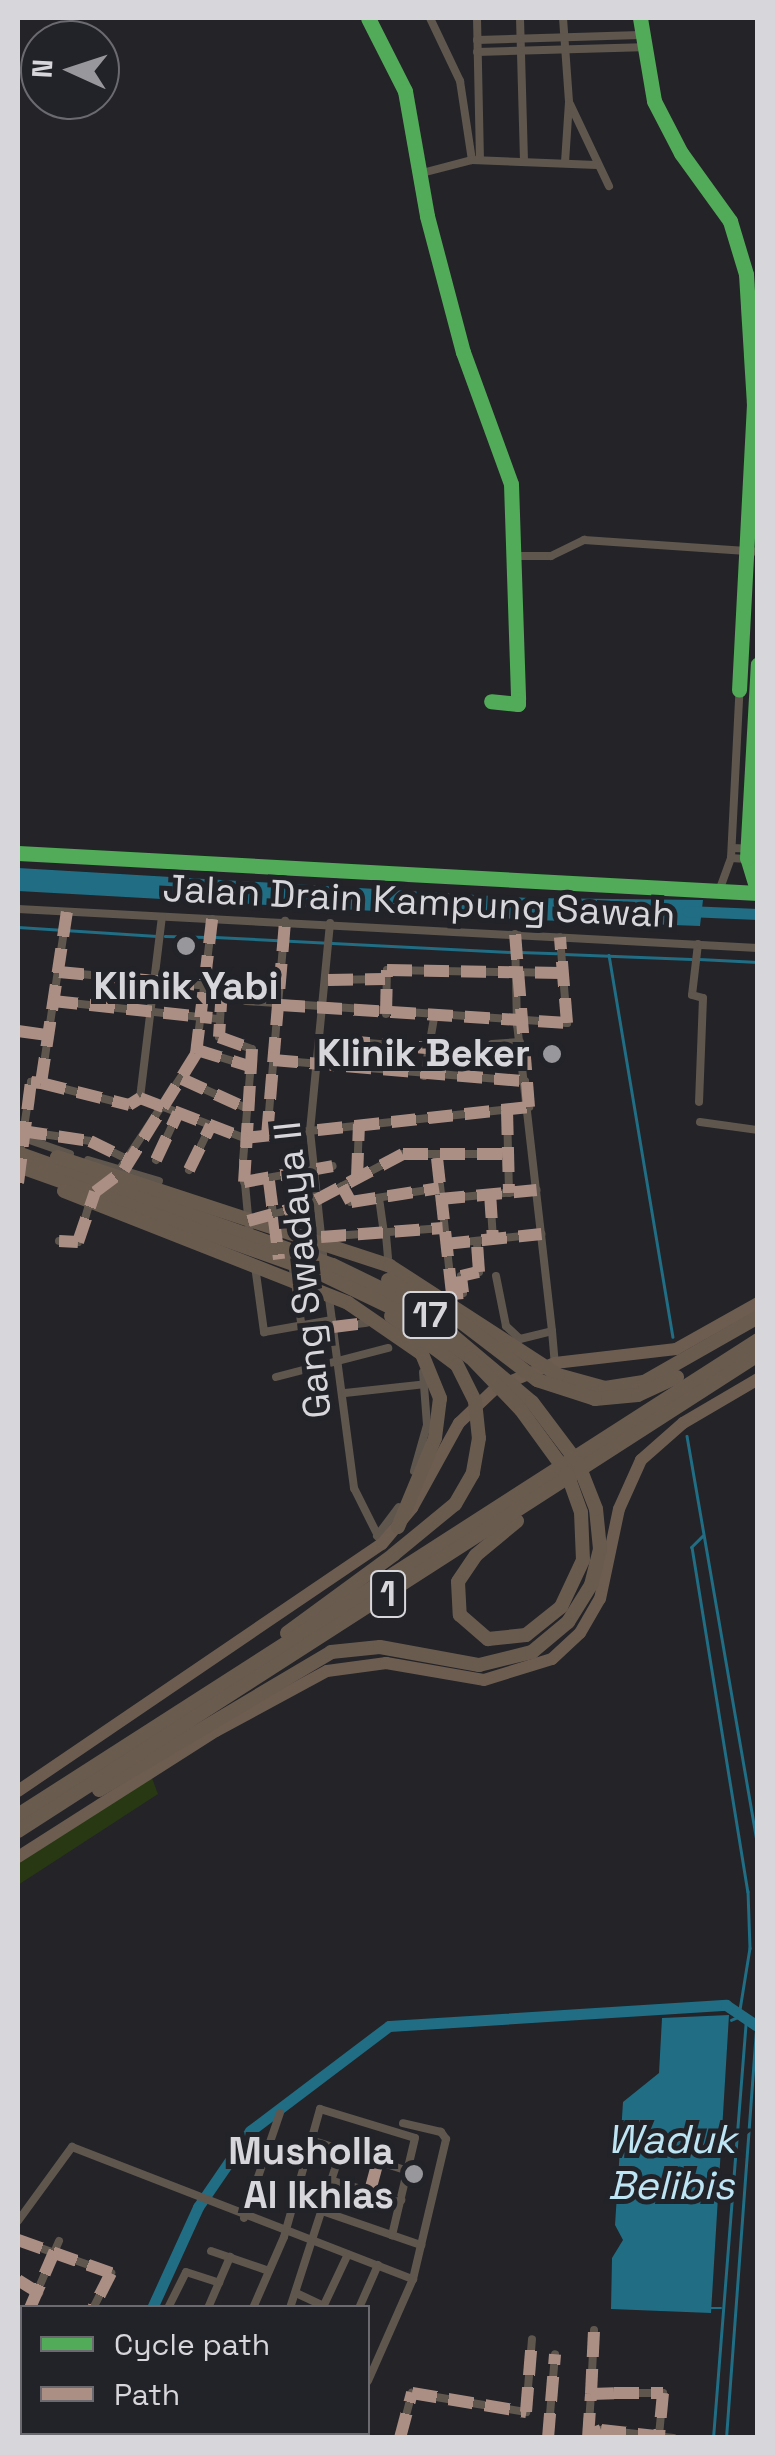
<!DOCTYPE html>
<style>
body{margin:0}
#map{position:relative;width:775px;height:2455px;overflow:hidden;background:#232328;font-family:"Space Grotesk",sans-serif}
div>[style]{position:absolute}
.green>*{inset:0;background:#283813}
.water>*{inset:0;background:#206d84}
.stream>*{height:2.5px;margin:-1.25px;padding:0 1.25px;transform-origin:1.25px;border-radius:1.25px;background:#206d84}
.river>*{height:11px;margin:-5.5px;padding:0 5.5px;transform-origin:5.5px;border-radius:5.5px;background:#206d84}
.minor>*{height:8px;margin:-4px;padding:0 4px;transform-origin:4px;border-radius:4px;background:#5f564e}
.trunk>*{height:12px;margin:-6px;padding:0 6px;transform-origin:6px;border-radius:6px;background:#6c5d50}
.motorway>*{height:14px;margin:-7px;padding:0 7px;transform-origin:7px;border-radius:7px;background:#6a5b4f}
.motorway-bridge>*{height:14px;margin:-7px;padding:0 7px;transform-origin:7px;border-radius:7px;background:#6a5b4f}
.quiet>*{height:12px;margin-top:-6px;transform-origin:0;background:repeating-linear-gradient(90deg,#ac8f84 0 25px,transparent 0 37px)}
.cycleway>*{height:15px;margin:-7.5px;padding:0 7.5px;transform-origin:7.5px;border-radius:7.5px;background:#51ab58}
.dots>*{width:28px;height:28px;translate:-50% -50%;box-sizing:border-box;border:5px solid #222229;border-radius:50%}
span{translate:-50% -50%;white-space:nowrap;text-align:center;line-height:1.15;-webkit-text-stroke:10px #222229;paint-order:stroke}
.shield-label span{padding:2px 8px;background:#222229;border:2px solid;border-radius:8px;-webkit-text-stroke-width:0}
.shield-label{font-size:35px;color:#d7d7db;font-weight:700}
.street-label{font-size:38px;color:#d7d7db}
.poi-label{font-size:38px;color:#d7d7db;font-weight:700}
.right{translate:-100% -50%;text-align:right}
.water-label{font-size:40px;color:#bde5f4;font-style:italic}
.frame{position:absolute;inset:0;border:20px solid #d7d7db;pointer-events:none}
.legend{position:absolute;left:20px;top:2305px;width:350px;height:130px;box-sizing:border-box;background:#222229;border:2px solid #6a6a70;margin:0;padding:12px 18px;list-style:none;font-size:30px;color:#d7d7db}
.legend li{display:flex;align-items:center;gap:20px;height:50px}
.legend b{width:50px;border:2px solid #6a6a70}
.north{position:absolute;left:20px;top:20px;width:100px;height:100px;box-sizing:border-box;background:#222229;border:2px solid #6a6a70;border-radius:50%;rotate:273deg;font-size:28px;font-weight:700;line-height:40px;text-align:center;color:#d7d7db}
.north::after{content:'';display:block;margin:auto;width:35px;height:45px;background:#98989c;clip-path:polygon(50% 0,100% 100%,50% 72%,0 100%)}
</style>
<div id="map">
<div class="green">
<div style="clip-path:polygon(150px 1773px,158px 1794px,18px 1885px,18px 1857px)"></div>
</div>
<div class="water">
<div style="clip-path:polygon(18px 868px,529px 898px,703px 900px,700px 926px,535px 920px,18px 891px)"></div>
<div style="clip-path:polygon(729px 2015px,711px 2313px,611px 2309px,612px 2258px,623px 2240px,615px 2225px,623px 2102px,659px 2073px,662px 2018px)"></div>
</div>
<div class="stream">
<div style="left:18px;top:927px;width:139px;rotate:3.7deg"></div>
<div style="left:165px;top:936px;width:42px;rotate:1.4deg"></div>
<div style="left:215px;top:937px;width:296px;rotate:2.9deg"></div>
<div style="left:519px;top:952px;width:37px;rotate:2deg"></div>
<div style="left:564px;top:954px;width:127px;rotate:2.3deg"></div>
<div style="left:609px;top:955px;width:387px;rotate:80.5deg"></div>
<div style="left:699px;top:959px;width:59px;rotate:2.9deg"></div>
<div style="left:687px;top:1436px;width:419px;rotate:80.2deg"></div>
<div style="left:703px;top:1536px;width:16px;rotate:135deg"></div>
<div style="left:692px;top:1547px;width:349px;rotate:80.8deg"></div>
<div style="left:748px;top:1891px;width:57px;rotate:88deg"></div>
<div style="left:750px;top:1948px;width:63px;rotate:99.2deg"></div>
<div style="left:731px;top:2020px;width:13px;rotate:-23deg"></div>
<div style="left:711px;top:2308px;width:10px"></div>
<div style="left:713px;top:2438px;width:417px;rotate:-85.5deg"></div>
<div style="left:726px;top:2438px;width:442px;rotate:-85.8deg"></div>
</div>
<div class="river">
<div style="left:687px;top:911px;width:71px;rotate:2.4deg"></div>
<div style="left:152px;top:2308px;width:111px;rotate:-65.5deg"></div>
<div style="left:198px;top:2207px;width:92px;rotate:-55.6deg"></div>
<div style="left:250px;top:2131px;width:174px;rotate:-37.1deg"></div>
<div style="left:389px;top:2026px;width:338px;rotate:-3.6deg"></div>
<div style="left:726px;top:2005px;width:36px;rotate:34deg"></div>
<div style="left:124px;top:2438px;width:6px;rotate:-90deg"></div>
</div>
<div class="minor">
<div style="left:368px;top:18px;width:82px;rotate:63.1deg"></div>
<div style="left:405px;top:91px;width:127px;rotate:80deg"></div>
<div style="left:427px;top:216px;width:141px;rotate:75.2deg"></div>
<div style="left:463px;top:352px;width:140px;rotate:70deg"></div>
<div style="left:511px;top:484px;width:215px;rotate:88.1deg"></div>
<div style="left:518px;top:699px;width:5px;rotate:90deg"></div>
<div style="left:518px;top:704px;width:27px;rotate:-174deg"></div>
<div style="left:430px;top:18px;width:70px;rotate:64.5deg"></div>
<div style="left:460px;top:81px;width:80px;rotate:81.4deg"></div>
<div style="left:477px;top:18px;width:142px;rotate:88.8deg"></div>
<div style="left:520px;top:18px;width:144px;rotate:88.4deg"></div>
<div style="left:563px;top:18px;width:84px;rotate:85.9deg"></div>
<div style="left:569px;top:102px;width:61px;rotate:93.8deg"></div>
<div style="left:640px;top:18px;width:84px;rotate:80.4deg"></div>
<div style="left:654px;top:101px;width:59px;rotate:62.6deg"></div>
<div style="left:681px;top:153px;width:84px;rotate:54.2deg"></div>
<div style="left:730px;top:221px;width:55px;rotate:73.2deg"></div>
<div style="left:746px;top:274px;width:130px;rotate:86.5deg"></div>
<div style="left:754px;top:404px;width:455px;rotate:92.9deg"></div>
<div style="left:731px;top:858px;width:33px;rotate:110deg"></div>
<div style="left:477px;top:40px;width:163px;rotate:-1.8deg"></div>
<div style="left:477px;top:52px;width:164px;rotate:-1.7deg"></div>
<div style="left:570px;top:104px;width:91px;rotate:64.6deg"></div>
<div style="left:422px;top:173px;width:52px;rotate:-14.6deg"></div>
<div style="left:472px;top:160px;width:125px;rotate:2.3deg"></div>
<div style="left:514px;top:556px;width:37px"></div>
<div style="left:551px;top:556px;width:37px;rotate:-26deg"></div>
<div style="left:584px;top:540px;width:174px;rotate:3.9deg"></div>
<div style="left:732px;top:848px;width:26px;rotate:2deg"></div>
<div style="left:18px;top:853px;width:741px;rotate:3.09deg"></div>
<div style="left:758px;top:893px;width:37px;rotate:-107deg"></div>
<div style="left:747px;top:858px;width:194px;rotate:-86.8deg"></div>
<div style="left:731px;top:858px;width:27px;rotate:4deg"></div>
<div style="left:18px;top:909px;width:741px;rotate:3.02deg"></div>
<div style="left:698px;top:944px;width:51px;rotate:96.7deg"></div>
<div style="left:692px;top:995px;width:11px;rotate:15deg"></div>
<div style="left:703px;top:998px;width:104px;rotate:92.2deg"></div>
<div style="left:59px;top:972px;width:164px;rotate:5.3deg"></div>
<div style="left:222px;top:987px;width:50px;rotate:93.4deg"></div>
<div style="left:219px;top:1037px;width:35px;rotate:20deg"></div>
<div style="left:252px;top:1049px;width:113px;rotate:94.6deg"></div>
<div style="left:243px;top:1162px;width:75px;rotate:84.7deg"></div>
<div style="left:328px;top:980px;width:57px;rotate:-1deg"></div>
<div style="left:223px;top:989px;width:31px;rotate:7deg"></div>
<div style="left:254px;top:993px;width:9px;rotate:-69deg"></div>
<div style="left:53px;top:1001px;width:168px;rotate:6.2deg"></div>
<div style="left:246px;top:1001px;width:322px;rotate:3.9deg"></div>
<div style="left:567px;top:1023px;width:86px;rotate:-94.7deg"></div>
<div style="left:386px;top:1014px;width:44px;rotate:-88.7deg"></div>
<div style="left:387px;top:970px;width:174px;rotate:1deg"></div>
<div style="left:18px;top:1031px;width:30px;rotate:8deg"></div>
<div style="left:345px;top:1041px;width:177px;rotate:4.9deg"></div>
<div style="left:492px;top:1044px;width:28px;rotate:-4deg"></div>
<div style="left:197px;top:1050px;width:54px;rotate:17.1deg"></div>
<div style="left:273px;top:1060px;width:253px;rotate:4.8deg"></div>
<div style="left:424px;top:1076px;width:59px;rotate:-80.2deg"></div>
<div style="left:182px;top:1079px;width:70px;rotate:24.4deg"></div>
<div style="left:41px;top:1083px;width:91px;rotate:14deg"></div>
<div style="left:129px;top:1105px;width:13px;rotate:-32deg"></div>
<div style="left:140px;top:1098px;width:111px;rotate:21deg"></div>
<div style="left:244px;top:1138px;width:287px;rotate:-6.2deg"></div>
<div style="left:140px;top:1098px;width:182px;rotate:-83.1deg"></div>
<div style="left:507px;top:1110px;width:83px;rotate:88.6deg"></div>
<div style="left:700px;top:1122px;width:59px;rotate:7.9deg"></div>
<div style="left:22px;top:1131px;width:69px;rotate:8.4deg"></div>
<div style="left:90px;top:1141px;width:43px;rotate:26deg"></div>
<div style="left:18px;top:1136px;width:55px;rotate:19.1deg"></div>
<div style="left:267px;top:1136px;width:216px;rotate:-85.2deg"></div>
<div style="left:20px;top:1153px;width:72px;rotate:-81.2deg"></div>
<div style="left:31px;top:1082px;width:10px;rotate:6deg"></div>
<div style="left:41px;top:1083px;width:173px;rotate:-81.4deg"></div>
<div style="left:437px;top:1158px;width:137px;rotate:83.7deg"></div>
<div style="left:452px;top:1294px;width:11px;rotate:-5deg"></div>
<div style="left:463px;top:1293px;width:17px;rotate:-97deg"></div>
<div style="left:461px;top:1276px;width:18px;rotate:-13deg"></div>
<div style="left:479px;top:1272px;width:31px;rotate:-94deg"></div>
<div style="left:88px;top:1160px;width:74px;rotate:16.5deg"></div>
<div style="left:156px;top:1160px;width:52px;rotate:-64.9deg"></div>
<div style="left:189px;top:1170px;width:50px;rotate:-63.9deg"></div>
<div style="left:116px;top:1175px;width:145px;rotate:-56.5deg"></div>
<div style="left:196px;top:1054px;width:136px;rotate:-83.2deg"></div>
<div style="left:357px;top:1178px;width:54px;rotate:-87.9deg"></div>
<div style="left:269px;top:1181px;width:50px;rotate:83.2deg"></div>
<div style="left:244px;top:1182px;width:90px;rotate:-10.2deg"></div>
<div style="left:342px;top:1186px;width:18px;rotate:61deg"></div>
<div style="left:351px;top:1202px;width:89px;rotate:-9deg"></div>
<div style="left:490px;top:1193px;width:47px;rotate:86.3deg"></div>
<div style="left:379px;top:1198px;width:37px;rotate:82deg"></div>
<div style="left:440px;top:1199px;width:97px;rotate:-5.3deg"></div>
<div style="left:316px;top:1200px;width:98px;rotate:-27.9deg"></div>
<div style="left:403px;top:1154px;width:104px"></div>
<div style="left:257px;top:1219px;width:62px;rotate:-15.8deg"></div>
<div style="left:386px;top:1235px;width:23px;rotate:85deg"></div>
<div style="left:321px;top:1237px;width:122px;rotate:-4.2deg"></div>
<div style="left:59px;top:1241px;width:19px;rotate:3deg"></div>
<div style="left:78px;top:1242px;width:46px;rotate:-73.5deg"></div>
<div style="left:445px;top:1244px;width:97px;rotate:-5.9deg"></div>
<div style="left:292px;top:1263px;width:66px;rotate:81.3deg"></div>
<div style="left:324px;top:1264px;width:134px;rotate:-96deg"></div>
<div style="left:310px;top:1131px;width:209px;rotate:-84.5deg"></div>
<div style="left:255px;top:1266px;width:67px;rotate:82.2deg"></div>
<div style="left:264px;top:1332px;width:69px;rotate:-10deg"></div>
<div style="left:496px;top:1276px;width:51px;rotate:78.7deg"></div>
<div style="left:506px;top:1326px;width:19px;rotate:43deg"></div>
<div style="left:520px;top:1339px;width:33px;rotate:-14deg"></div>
<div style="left:552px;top:1331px;width:308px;rotate:-96.5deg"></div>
<div style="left:517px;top:1025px;width:91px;rotate:-91.3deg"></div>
<div style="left:329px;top:1298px;width:192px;rotate:82.5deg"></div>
<div style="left:354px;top:1488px;width:63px;rotate:63.4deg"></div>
<div style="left:333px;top:1327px;width:34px;rotate:-7deg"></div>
<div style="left:552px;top:1331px;width:32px;rotate:85deg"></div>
<div style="left:276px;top:1377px;width:116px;rotate:-14.5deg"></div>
<div style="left:345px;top:1393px;width:81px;rotate:-6.3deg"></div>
<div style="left:414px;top:1471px;width:48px;rotate:-74.2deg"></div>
<div style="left:427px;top:1425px;width:53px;rotate:-94.3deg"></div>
<div style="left:377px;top:1536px;width:36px;rotate:-53deg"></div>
<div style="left:311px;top:2140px;width:102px;rotate:17.7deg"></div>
<div style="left:333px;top:2181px;width:71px;rotate:15.6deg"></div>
<div style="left:370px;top:2191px;width:31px;rotate:-75deg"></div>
<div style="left:325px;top:2212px;width:102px;rotate:19deg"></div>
<div style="left:244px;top:2218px;width:111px;rotate:-71.1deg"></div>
<div style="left:18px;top:2221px;width:92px;rotate:-53.9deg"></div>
<div style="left:72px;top:2147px;width:366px;rotate:21.2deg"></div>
<div style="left:18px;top:2240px;width:99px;rotate:19.5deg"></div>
<div style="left:111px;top:2273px;width:39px;rotate:117deg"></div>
<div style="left:211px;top:2251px;width:61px;rotate:19deg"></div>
<div style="left:18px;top:2280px;width:25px;rotate:32deg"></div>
<div style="left:296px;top:2293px;width:31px;rotate:25deg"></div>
<div style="left:324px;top:2305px;width:56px;rotate:-64.8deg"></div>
<div style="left:30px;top:2308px;width:73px;rotate:-66.6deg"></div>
<div style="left:168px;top:2308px;width:40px;rotate:-63.4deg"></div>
<div style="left:186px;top:2272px;width:35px;rotate:18deg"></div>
<div style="left:208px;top:2308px;width:56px;rotate:-66.7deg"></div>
<div style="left:253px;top:2308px;width:77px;rotate:-66.4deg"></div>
<div style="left:284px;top:2237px;width:133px;rotate:-74.3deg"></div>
<div style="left:320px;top:2109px;width:99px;rotate:17deg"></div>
<div style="left:415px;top:2138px;width:100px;rotate:103.3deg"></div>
<div style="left:290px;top:2308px;width:166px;rotate:-72.1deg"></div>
<div style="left:359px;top:2308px;width:47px;rotate:-66.2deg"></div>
<div style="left:18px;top:2328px;width:11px;rotate:-68deg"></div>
<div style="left:18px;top:2349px;width:5px;rotate:37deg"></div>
<div style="left:368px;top:2381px;width:111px;rotate:-66.2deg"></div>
<div style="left:413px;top:2279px;width:144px;rotate:-76.7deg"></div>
<div style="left:446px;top:2139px;width:9px;rotate:-126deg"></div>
<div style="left:441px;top:2132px;width:39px;rotate:-167deg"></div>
<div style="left:591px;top:2394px;width:64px;rotate:-87.3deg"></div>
<div style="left:183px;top:2432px;width:6px;rotate:72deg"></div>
<div style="left:299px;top:2432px;width:12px;rotate:31deg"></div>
<div style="left:348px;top:2432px;width:12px;rotate:31deg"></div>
<div style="left:588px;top:2435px;width:14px;rotate:-21deg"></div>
<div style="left:601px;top:2430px;width:73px;rotate:6.3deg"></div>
<div style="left:24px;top:2438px;width:6px;rotate:-90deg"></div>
<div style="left:59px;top:2438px;width:6px;rotate:-90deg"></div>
<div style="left:262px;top:2438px;width:1px;rotate:-90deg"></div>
<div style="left:400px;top:2438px;width:47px;rotate:-75.1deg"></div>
<div style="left:412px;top:2393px;width:116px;rotate:9.5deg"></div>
<div style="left:526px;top:2412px;width:73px;rotate:-85.3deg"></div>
<div style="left:548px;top:2438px;width:84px;rotate:-85.2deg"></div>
<div style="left:588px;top:2438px;width:44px;rotate:-86.1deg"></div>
<div style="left:591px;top:2394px;width:23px;rotate:-2deg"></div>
<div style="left:614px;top:2393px;width:49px"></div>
<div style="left:663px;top:2393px;width:42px;rotate:95.4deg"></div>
</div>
<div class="trunk">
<div style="left:18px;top:1791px;width:440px;rotate:-34.2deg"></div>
<div style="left:382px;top:1544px;width:47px;rotate:-50.2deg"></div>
<div style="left:412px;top:1508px;width:97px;rotate:-61.1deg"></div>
<div style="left:459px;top:1423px;width:52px;rotate:-43.5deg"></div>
<div style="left:497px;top:1387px;width:63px;rotate:-22.5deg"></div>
<div style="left:555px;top:1363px;width:122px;rotate:-6.6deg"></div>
<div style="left:676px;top:1349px;width:94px;rotate:-29.3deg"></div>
<div style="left:18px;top:1857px;width:235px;rotate:-32.5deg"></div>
<div style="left:216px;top:1731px;width:126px;rotate:-28.4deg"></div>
<div style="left:327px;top:1671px;width:60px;rotate:-7.7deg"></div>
<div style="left:386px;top:1663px;width:99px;rotate:9.8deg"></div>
<div style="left:484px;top:1680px;width:71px;rotate:-17.2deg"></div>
<div style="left:552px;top:1659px;width:38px;rotate:-43deg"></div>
<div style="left:580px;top:1633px;width:39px;rotate:-60deg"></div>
<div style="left:600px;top:1599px;width:92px;rotate:-78.1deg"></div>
<div style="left:619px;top:1509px;width:54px;rotate:-65.8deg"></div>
<div style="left:641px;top:1460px;width:56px;rotate:-41.4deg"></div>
<div style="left:683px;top:1423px;width:87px;rotate:-30.4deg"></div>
</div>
<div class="motorway">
<div style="left:558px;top:1375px;width:49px;rotate:15.5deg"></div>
<div style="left:605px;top:1388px;width:39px;rotate:-9deg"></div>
<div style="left:644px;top:1382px;width:131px;rotate:-29.7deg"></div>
<div style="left:595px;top:1399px;width:43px;rotate:-5.3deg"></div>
<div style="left:638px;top:1395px;width:43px;rotate:-24.8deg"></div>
<div style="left:517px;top:1521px;width:53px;rotate:140.3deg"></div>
<div style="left:476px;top:1555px;width:32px;rotate:124deg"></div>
<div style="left:458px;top:1582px;width:33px;rotate:87deg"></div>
<div style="left:460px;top:1615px;width:37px;rotate:41deg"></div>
<div style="left:488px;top:1639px;width:38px;rotate:-6deg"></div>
<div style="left:526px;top:1635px;width:45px;rotate:-38.7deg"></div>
<div style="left:561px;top:1607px;width:52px;rotate:-64.9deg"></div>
<div style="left:583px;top:1560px;width:48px;rotate:-92.4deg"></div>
<div style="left:398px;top:1527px;width:96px;rotate:-67.4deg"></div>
<div style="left:435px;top:1438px;width:40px;rotate:-82.9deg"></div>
<div style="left:287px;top:1633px;width:132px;rotate:-36.3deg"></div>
<div style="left:99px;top:1790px;width:270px;rotate:-30.7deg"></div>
<div style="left:331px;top:1652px;width:49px;rotate:-5.8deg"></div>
<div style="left:380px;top:1647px;width:101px;rotate:10.3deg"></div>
<div style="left:479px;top:1665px;width:55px;rotate:-13.8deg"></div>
<div style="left:532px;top:1652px;width:47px;rotate:-39.8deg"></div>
<div style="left:568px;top:1622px;width:44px;rotate:-58.1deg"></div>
<div style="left:591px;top:1585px;width:37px;rotate:-76deg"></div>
<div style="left:600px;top:1549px;width:40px;rotate:-95.7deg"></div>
<div style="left:18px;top:1815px;width:879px;rotate:-32.7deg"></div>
<div style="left:18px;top:1831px;width:880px;rotate:-32.75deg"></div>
</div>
<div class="motorway-bridge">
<div style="left:18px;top:1153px;width:334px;rotate:19.6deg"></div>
<div style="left:333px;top:1265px;width:96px;rotate:26deg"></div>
<div style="left:419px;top:1307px;width:148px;rotate:40.1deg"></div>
<div style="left:532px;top:1402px;width:76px;rotate:53deg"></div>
<div style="left:578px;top:1463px;width:49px;rotate:68.6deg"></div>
<div style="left:57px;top:1157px;width:350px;rotate:18.1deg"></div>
<div style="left:390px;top:1266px;width:200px;rotate:33deg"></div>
<div style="left:18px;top:1166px;width:319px;rotate:19.6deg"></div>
<div style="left:319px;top:1273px;width:104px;rotate:25.6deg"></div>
<div style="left:413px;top:1318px;width:70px;rotate:34.6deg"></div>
<div style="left:471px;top:1358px;width:72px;rotate:46.1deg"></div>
<div style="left:521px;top:1410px;width:78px;rotate:53.9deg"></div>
<div style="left:567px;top:1473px;width:41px;rotate:70.3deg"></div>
<div style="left:64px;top:1191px;width:305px;rotate:21.5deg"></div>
<div style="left:348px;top:1303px;width:90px;rotate:34.6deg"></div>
<div style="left:422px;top:1354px;width:48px;rotate:67.8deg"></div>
<div style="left:388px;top:1280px;width:74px;rotate:29deg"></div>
<div style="left:453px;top:1316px;width:106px;rotate:37.3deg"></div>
<div style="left:537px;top:1380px;width:61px;rotate:18.1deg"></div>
<div style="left:391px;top:1316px;width:82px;rotate:36.6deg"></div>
<div style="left:457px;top:1365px;width:40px;rotate:63.4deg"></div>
<div style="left:475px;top:1401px;width:37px;rotate:84deg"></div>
<div style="left:479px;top:1438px;width:36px;rotate:100deg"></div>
<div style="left:473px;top:1473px;width:36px;rotate:120deg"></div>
<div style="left:455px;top:1504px;width:80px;rotate:140.6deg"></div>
</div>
<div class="quiet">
<div style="left:59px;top:972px;width:164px;rotate:5.3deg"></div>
<div style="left:222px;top:987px;width:50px;rotate:93.4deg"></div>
<div style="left:219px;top:1037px;width:35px;rotate:20deg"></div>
<div style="left:252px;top:1049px;width:133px;rotate:93.4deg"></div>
<div style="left:244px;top:1182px;width:90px;rotate:-10.2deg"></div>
<div style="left:328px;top:980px;width:57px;rotate:-1deg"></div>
<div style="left:223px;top:989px;width:31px;rotate:7deg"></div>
<div style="left:254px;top:993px;width:9px;rotate:-69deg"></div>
<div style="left:53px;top:1001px;width:160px;rotate:6.1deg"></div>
<div style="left:280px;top:1005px;width:288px;rotate:3.6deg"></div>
<div style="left:567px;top:1023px;width:86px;rotate:-94.7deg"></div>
<div style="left:386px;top:1014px;width:44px;rotate:-88.7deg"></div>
<div style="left:387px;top:970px;width:174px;rotate:1deg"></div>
<div style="left:18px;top:1031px;width:30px;rotate:8deg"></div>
<div style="left:345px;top:1041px;width:177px;rotate:4.9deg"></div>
<div style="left:197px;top:1050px;width:54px;rotate:17.1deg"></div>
<div style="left:273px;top:1060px;width:253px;rotate:4.8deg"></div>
<div style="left:182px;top:1079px;width:70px;rotate:24.4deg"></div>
<div style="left:41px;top:1083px;width:91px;rotate:14deg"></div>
<div style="left:129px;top:1105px;width:13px;rotate:-32deg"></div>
<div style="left:140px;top:1098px;width:111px;rotate:21deg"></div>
<div style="left:244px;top:1138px;width:287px;rotate:-6.2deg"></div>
<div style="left:529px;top:1107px;width:174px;rotate:-94.6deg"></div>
<div style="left:507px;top:1110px;width:83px;rotate:88.6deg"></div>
<div style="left:22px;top:1131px;width:69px;rotate:8.4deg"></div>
<div style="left:90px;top:1141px;width:43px;rotate:26deg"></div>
<div style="left:267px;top:1136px;width:216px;rotate:-85.2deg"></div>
<div style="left:437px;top:1158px;width:137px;rotate:83.7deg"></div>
<div style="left:452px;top:1294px;width:11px;rotate:-5deg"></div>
<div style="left:463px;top:1293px;width:17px;rotate:-97deg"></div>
<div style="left:461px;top:1276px;width:18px;rotate:-13deg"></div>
<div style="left:479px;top:1272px;width:31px;rotate:-94deg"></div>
<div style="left:156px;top:1160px;width:52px;rotate:-64.9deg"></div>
<div style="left:189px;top:1170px;width:50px;rotate:-63.9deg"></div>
<div style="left:357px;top:1178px;width:54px;rotate:-87.9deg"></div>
<div style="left:269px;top:1181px;width:79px;rotate:82.7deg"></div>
<div style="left:18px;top:1183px;width:102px;rotate:-82.7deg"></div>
<div style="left:31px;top:1082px;width:10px;rotate:6deg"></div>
<div style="left:41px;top:1083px;width:173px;rotate:-81.4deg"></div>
<div style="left:342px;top:1186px;width:18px;rotate:61deg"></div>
<div style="left:351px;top:1202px;width:89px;rotate:-9deg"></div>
<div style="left:490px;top:1193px;width:47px;rotate:86.3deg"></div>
<div style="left:440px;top:1199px;width:97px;rotate:-5.3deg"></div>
<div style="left:316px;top:1200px;width:98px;rotate:-27.9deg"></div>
<div style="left:403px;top:1154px;width:104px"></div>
<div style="left:248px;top:1221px;width:72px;rotate:-15.4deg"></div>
<div style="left:321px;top:1237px;width:122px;rotate:-4.2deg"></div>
<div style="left:59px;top:1241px;width:19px;rotate:3deg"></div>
<div style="left:78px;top:1242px;width:53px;rotate:-71.2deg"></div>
<div style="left:95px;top:1192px;width:36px;rotate:-37deg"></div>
<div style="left:124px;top:1170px;width:137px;rotate:-58.2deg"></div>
<div style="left:196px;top:1054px;width:136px;rotate:-83.2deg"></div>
<div style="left:445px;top:1244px;width:97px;rotate:-5.9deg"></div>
<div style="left:333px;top:1327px;width:34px;rotate:-7deg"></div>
<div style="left:370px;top:2191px;width:31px;rotate:-75deg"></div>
<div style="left:18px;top:2240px;width:99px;rotate:19.5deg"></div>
<div style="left:111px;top:2273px;width:39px;rotate:117deg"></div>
<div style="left:18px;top:2280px;width:25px;rotate:32deg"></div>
<div style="left:30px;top:2308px;width:71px;rotate:-66.7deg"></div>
<div style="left:18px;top:2328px;width:11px;rotate:-68deg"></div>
<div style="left:18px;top:2349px;width:5px;rotate:37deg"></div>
<div style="left:591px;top:2394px;width:64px;rotate:-87.3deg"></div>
<div style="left:588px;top:2435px;width:14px;rotate:-21deg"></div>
<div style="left:601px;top:2430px;width:73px;rotate:6.3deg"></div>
<div style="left:308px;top:2437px;width:1px;rotate:90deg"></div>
<div style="left:262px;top:2438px;width:1px;rotate:-90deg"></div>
<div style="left:400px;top:2438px;width:47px;rotate:-75.1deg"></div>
<div style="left:412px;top:2393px;width:116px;rotate:9.5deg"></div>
<div style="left:526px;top:2412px;width:73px;rotate:-85.3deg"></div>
<div style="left:548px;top:2438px;width:84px;rotate:-85.2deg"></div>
<div style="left:588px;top:2438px;width:44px;rotate:-86.1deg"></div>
<div style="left:591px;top:2394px;width:23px;rotate:-2deg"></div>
<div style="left:614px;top:2393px;width:49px"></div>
<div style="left:663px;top:2393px;width:42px;rotate:95.4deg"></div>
</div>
<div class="cycleway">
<div style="left:368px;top:18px;width:82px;rotate:63.1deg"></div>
<div style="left:405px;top:91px;width:127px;rotate:80deg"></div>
<div style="left:427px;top:216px;width:141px;rotate:75.2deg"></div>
<div style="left:463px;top:352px;width:140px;rotate:70deg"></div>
<div style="left:511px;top:484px;width:215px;rotate:88.1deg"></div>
<div style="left:518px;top:699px;width:5px;rotate:90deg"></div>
<div style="left:518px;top:704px;width:27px;rotate:-174deg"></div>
<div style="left:640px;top:18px;width:84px;rotate:80.4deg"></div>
<div style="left:654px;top:101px;width:59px;rotate:62.6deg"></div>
<div style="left:681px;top:153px;width:84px;rotate:54.2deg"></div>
<div style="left:730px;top:221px;width:55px;rotate:73.2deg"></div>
<div style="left:746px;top:274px;width:130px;rotate:86.5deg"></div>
<div style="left:754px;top:404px;width:286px;rotate:93deg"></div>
<div style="left:18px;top:853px;width:741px;rotate:3.09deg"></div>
<div style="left:758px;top:893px;width:37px;rotate:-107deg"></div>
<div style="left:747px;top:858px;width:194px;rotate:-86.8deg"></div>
</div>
<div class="dots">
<div style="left:186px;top:946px;background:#98989c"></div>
<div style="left:552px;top:1054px;background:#98989c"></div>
<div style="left:414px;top:2174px;background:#98989c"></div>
</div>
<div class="shield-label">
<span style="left:430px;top:1315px">17</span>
<span style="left:388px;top:1594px">1</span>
</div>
<div class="street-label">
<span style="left:419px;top:902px;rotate:3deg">Jalan Drain Kampung Sawah</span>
<span style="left:303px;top:1270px;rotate:-96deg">Gang Swadaya II</span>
</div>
<div class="poi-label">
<span style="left:186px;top:987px">Klinik Yabi</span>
<span class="right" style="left:530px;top:1054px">Klinik Beker</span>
<span class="right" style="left:394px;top:2174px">Musholla<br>Al Ikhlas</span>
</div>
<div class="water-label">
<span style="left:671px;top:2163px">Waduk<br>Belibis</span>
</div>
<div class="frame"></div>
<ul class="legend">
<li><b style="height:12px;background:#51ab58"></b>Cycle path</li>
<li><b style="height:12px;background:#ac8f84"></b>Path</li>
</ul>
<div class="north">N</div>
</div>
